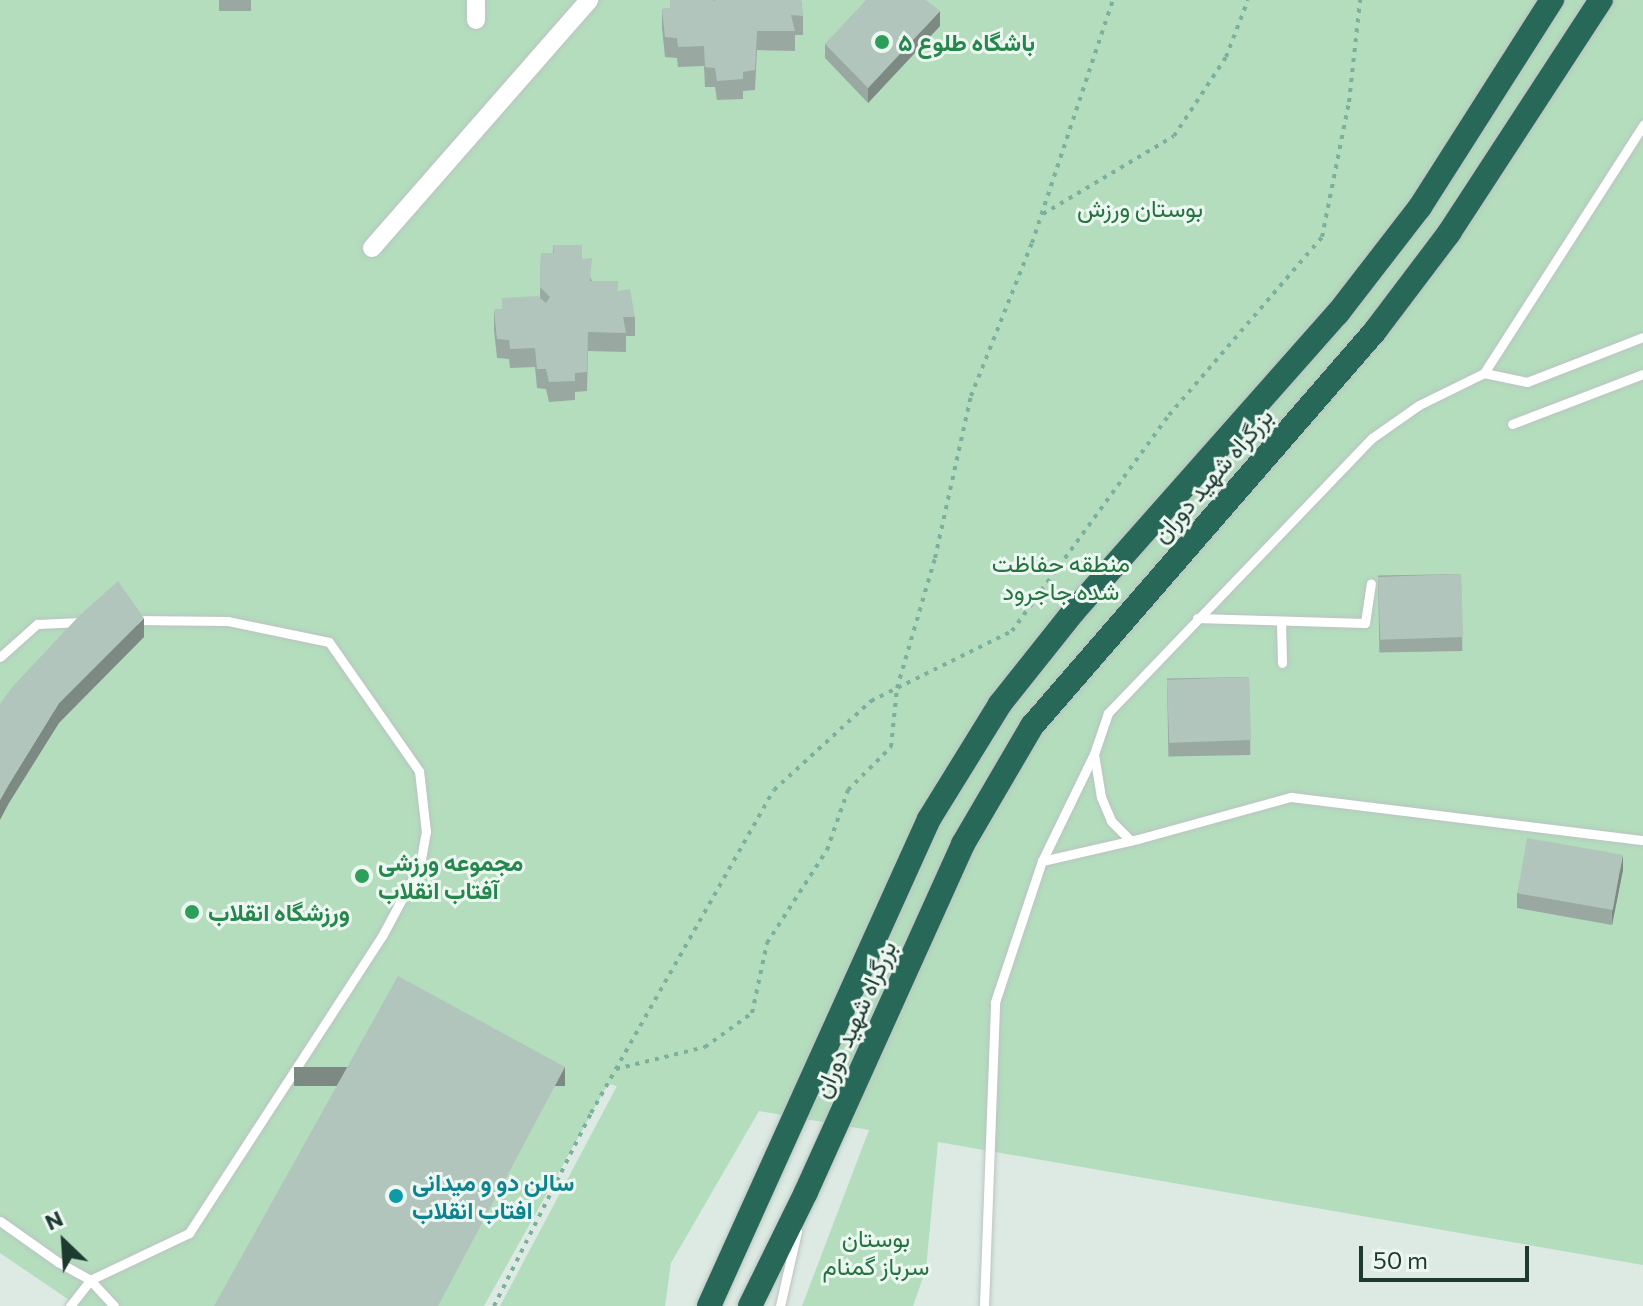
<!DOCTYPE html>
<meta charset="utf-8">
<style>
body{margin:0}
#map{position:relative;width:1643px;height:1306px;overflow:hidden;background:#dceae3;font-family:Commissioner,Vazirmatn,sans-serif}
div>[style]{position:absolute}
.green>*{inset:0;background:#b3ddbd}
.path>*{height:4px;margin-top:-2px;transform-origin:0;background:repeating-linear-gradient(90deg,#7ab09d 0 4px,transparent 0 10px)}
.roads{filter:drop-shadow(0 0 2px #bbc4c1) drop-shadow(0 0 2px #bbc4c1)}
.lane>*{height:9px;margin:-4.5px;padding:0 4.5px;transform-origin:4.5px;border-radius:4.5px;background:#fff}
.street>*{height:18px;margin:-9px;padding:0 9px;transform-origin:9px;border-radius:9px;background:#fff}
.highway>*{height:24px;margin:-12px;padding:0 12px;transform-origin:12px;border-radius:12px;background:#286858}
.wall>*{inset:0;background:#99a9a2;transform-origin:0 0}
.shaded-wall>*{inset:0;background:#7d8a84;transform-origin:0 0}
.building>*{inset:0;background:#b2c5bc;transform-origin:0 0}
.dots>*{width:22px;height:22px;translate:-50% -50%;box-sizing:border-box;border:4px solid #edf7f1;border-radius:50%}
span{translate:-50% -50%;white-space:nowrap;text-align:center;line-height:1.15;-webkit-text-stroke:6px #edf7f1;paint-order:stroke}
.leisure-label{font-size:24px;color:#27864d;font-weight:700}
.left{translate:0 -50%;text-align:left}
.park-label{font-size:24px;color:#257340}
.street-label{font-size:24px;color:#1d3a31}
.culture-label{font-size:24px;color:#0d838f;font-weight:700}
.north{position:absolute;left:24px;top:1202px;width:80px;height:80px;-webkit-text-stroke:6px #edf7f1;paint-order:stroke;rotate:335deg;font-size:22px;font-weight:700;line-height:32px;text-align:center;color:#1d3a31}
.north::after{content:'';display:block;margin:auto;width:28px;height:36px;background:#1d3a31;clip-path:polygon(50% 0,100% 100%,50% 72%,0 100%)}
.scale{position:absolute;left:1359px;top:1246px;width:170px;height:36px;box-sizing:border-box;border:4px solid #1d3a31;border-top:0;padding-left:10px;font-size:24px;line-height:28px;white-space:nowrap;color:#1d3a31;-webkit-text-stroke:6px #edf7f1;paint-order:stroke}
</style>
<div id="map">
<div class="green">
<div style="clip-path:polygon(0 0,1643px 0,1643px 1265px,938px 1142px,926px 1269px,913px 1306px,802px 1306px,869px 1130px,759px 1111px,671px 1263px,665px 1306px,500px 1306px,617px 1086px,608px 1084px,484px 1306px,78px 1306px,0 1253px)"></div>
</div>
<div class="path">
<div style="left:1043px;top:214px;width:152px;rotate:-30.8deg"></div>
<div style="left:1174px;top:136px;width:95px;rotate:-56.6deg"></div>
<div style="left:1226px;top:57px;width:61px;rotate:-68.9deg"></div>
<div style="left:616px;top:1069px;width:92px;rotate:-13.9deg"></div>
<div style="left:705px;top:1047px;width:58px;rotate:-35.9deg"></div>
<div style="left:752px;top:1013px;width:72px;rotate:-77.9deg"></div>
<div style="left:767px;top:943px;width:111px;rotate:-57.2deg"></div>
<div style="left:827px;top:850px;width:64px;rotate:-70.7deg"></div>
<div style="left:848px;top:790px;width:61px;rotate:-45deg"></div>
<div style="left:891px;top:747px;width:59px;rotate:-84.2deg"></div>
<div style="left:897px;top:688px;width:135px;rotate:-73.7deg"></div>
<div style="left:935px;top:558px;width:166px;rotate:-77.5deg"></div>
<div style="left:971px;top:396px;width:165px;rotate:-68.3deg"></div>
<div style="left:1032px;top:243px;width:256px;rotate:-71.6deg"></div>
<div style="left:494px;top:1306px;width:216px;rotate:-63.3deg"></div>
<div style="left:591px;top:1113px;width:371px;rotate:-60.5deg"></div>
<div style="left:774px;top:790px;width:132px;rotate:-42.5deg"></div>
<div style="left:871px;top:701px;width:157px;rotate:-26.4deg"></div>
<div style="left:1012px;top:631px;width:267px;rotate:-54deg"></div>
<div style="left:1169px;top:415px;width:235px;rotate:-49.3deg"></div>
<div style="left:1322px;top:237px;width:138px;rotate:-78.7deg"></div>
<div style="left:1349px;top:102px;width:103px;rotate:-83.8deg"></div>
</div>
<div class="roads">
<div class="lane">
<div style="left:1484px;top:373px;width:44px;rotate:11.8deg"></div>
<div style="left:1527px;top:382px;width:124px;rotate:-21.2deg"></div>
<div style="left:1512px;top:424px;width:140px;rotate:-20.9deg"></div>
<div style="left:1197px;top:618px;width:168px;rotate:1.7deg"></div>
<div style="left:1365px;top:623px;width:40px;rotate:-81.5deg"></div>
<div style="left:1281px;top:621px;width:42px;rotate:88.6deg"></div>
<div style="left:0;top:657px;width:50px;rotate:-41.7deg"></div>
<div style="left:37px;top:624px;width:44px;rotate:-2.6deg"></div>
<div style="left:1094px;top:754px;width:44px;rotate:80.8deg"></div>
<div style="left:1101px;top:797px;width:26px;rotate:67deg"></div>
<div style="left:1111px;top:821px;width:28px;rotate:45deg"></div>
<div style="left:1042px;top:861px;width:119px;rotate:-64.1deg"></div>
<div style="left:1094px;top:754px;width:43px;rotate:-71.1deg"></div>
<div style="left:1108px;top:713px;width:381px;rotate:-46.2deg"></div>
<div style="left:1372px;top:438px;width:57px;rotate:-35.1deg"></div>
<div style="left:1419px;top:405px;width:72px;rotate:-26.2deg"></div>
<div style="left:1484px;top:373px;width:295px;rotate:-57.3deg"></div>
<div style="left:0;top:1221px;width:71px;rotate:35.3deg"></div>
<div style="left:58px;top:1262px;width:37px;rotate:29deg"></div>
<div style="left:90px;top:1280px;width:35px;rotate:47deg"></div>
<div style="left:70px;top:1306px;width:33px;rotate:-52deg"></div>
<div style="left:90px;top:1280px;width:110px;rotate:-25.4deg"></div>
<div style="left:189px;top:1233px;width:354px;rotate:-57deg"></div>
<div style="left:382px;top:936px;width:81px;rotate:-61.8deg"></div>
<div style="left:420px;top:865px;width:34px;rotate:-80deg"></div>
<div style="left:426px;top:832px;width:61px;rotate:-96.5deg"></div>
<div style="left:419px;top:771px;width:157px;rotate:-124.9deg"></div>
<div style="left:329px;top:642px;width:103px;rotate:-168.3deg"></div>
<div style="left:228px;top:621px;width:96px;rotate:-179.4deg"></div>
<div style="left:780px;top:1306px;width:77px;rotate:-77.2deg"></div>
<div style="left:984px;top:1306px;width:304px;rotate:-87.9deg"></div>
<div style="left:995px;top:1002px;width:149px;rotate:-71.6deg"></div>
<div style="left:1042px;top:861px;width:98px;rotate:-12.9deg"></div>
<div style="left:1138px;top:839px;width:159px;rotate:-15.4deg"></div>
<div style="left:1291px;top:797px;width:355px;rotate:7deg"></div>
</div>
<div class="street">
<div style="left:476px;top:20px;width:20px;rotate:-90deg"></div>
<div style="left:372px;top:248px;width:330px;rotate:-48.8deg"></div>
</div>
<div class="highway">
<div style="left:709px;top:1306px;width:534px;rotate:-65.69deg"></div>
<div style="left:929px;top:819px;width:135px;rotate:-58.3deg"></div>
<div style="left:1000px;top:704px;width:119px;rotate:-51.5deg"></div>
<div style="left:1074px;top:611px;width:398px;rotate:-48.5deg"></div>
<div style="left:1338px;top:313px;width:134px;rotate:-52.3deg"></div>
<div style="left:1420px;top:207px;width:246px;rotate:-57.5deg"></div>
<div style="left:750px;top:1306px;width:127px;rotate:-63.8deg"></div>
<div style="left:806px;top:1192px;width:382px;rotate:-65.7deg"></div>
<div style="left:963px;top:844px;width:137px;rotate:-59.7deg"></div>
<div style="left:1032px;top:726px;width:523px;rotate:-49.03deg"></div>
<div style="left:1375px;top:331px;width:123px;rotate:-52.9deg"></div>
<div style="left:1449px;top:233px;width:278px;rotate:-56.9deg"></div>
</div>
</div>
<div class="wall">
<div style="left:219px;top:0;width:32px;height:11px"></div>
<div style="clip-path:polygon(670px 0,801px 0,803px 16px,803px 35px,795px 35px,795px 51px,757px 50px,755px 90px,743px 91px,743px 99px,717px 100px,715px 87px,705px 87px,704px 66px,678px 67px,677px 58px,665px 57px,662px 28px,662px 9px,670px 8px)"></div>
<div style="clip-path:polygon(940px 26px,868px 103px,825px 58px,825px 44px)"></div>
<div style="clip-path:polygon(553px 245px,582px 259px,592px 281px,618px 291px,635px 317px,635px 336px,626px 336px,626px 352px,588px 351px,587px 391px,575px 392px,575px 400px,549px 402px,546px 389px,537px 388px,535px 367px,510px 368px,509px 359px,497px 358px,494px 330px,494px 310px,502px 309px,540px 298px,541px 253px,553px 253px)"></div>
<div style="left:1461px;top:574px;width:77px;height:83px;rotate:89deg"></div>
<div style="left:1249px;top:677px;width:78px;height:82px;rotate:89deg"></div>
<div style="clip-path:polygon(1623px 870px,1612px 925px,1517px 908px,1517px 893px)"></div>
</div>
<div class="shaded-wall">
<div style="clip-path:polygon(940px 11px,940px 26px,868px 103px,868px 88px)"></div>
<div style="clip-path:polygon(144px 618px,144px 637px,59px 723px,9px 803px,0 820px,0 800px,9px 784px,59px 703px)"></div>
<div style="clip-path:polygon(1623px 855px,1623px 870px,1612px 925px,1612px 911px)"></div>
<div style="left:565px;top:1067px;width:19px;height:271px;rotate:90deg"></div>
</div>
<div class="building">
<div style="clip-path:polygon(670px 0,713px 0,714px 1px,715px 0,801px 0,803px 16px,791px 15px,795px 31px,757px 31px,755px 70px,743px 72px,743px 79px,717px 81px,715px 68px,705px 67px,704px 46px,678px 47px,677px 38px,665px 37px,662px 9px,670px 8px)"></div>
<div style="clip-path:polygon(866px 0,926px 0,940px 11px,868px 88px,825px 44px)"></div>
<div style="clip-path:polygon(553px 245px,582px 245px,582px 259px,592px 258px,590px 281px,618px 281px,618px 291px,630px 289px,635px 317px,623px 317px,626px 333px,588px 332px,587px 372px,575px 373px,575px 381px,549px 382px,546px 369px,537px 369px,535px 348px,510px 349px,509px 340px,497px 339px,494px 310px,502px 309px,502px 298px,538px 296px,546px 303px,550px 297px,540px 287px,541px 253px,554px 253px)"></div>
<div style="left:1461px;top:574px;width:63px;height:83px;rotate:88deg"></div>
<div style="clip-path:polygon(118px 581px,144px 618px,59px 703px,9px 784px,0 800px,0 704px,13px 686px,79px 616px)"></div>
<div style="left:1249px;top:677px;width:63px;height:82px;rotate:88deg"></div>
<div style="left:1527px;top:838px;width:97px;height:56px;rotate:10deg"></div>
<div style="clip-path:polygon(398px 976px,565px 1067px,438px 1306px,214px 1306px)"></div>
</div>
<div class="dots">
<div style="left:882px;top:42px;background:#2e9e5b"></div>
<div style="left:362px;top:876px;background:#2e9e5b"></div>
<div style="left:192px;top:912px;background:#2e9e5b"></div>
<div style="left:396px;top:1196px;background:#0f9aa8"></div>
</div>
<div class="leisure-label">
<span class="left" style="left:898px;top:42px">باشگاه طلوع ۵</span>
<span class="left" style="left:378px;top:876px">مجموعه ورزشی<br>آفتاب انقلاب</span>
<span class="left" style="left:208px;top:912px">ورزشگاه انقلاب</span>
</div>
<div class="park-label">
<span style="left:1140px;top:208px">بوستان ورزش</span>
<span style="left:1061px;top:577px">منطقه حفاظت<br>شده جاجرود</span>
<span style="left:876px;top:1252px">بوستان<br>سرباز گمنام</span>
</div>
<div class="street-label">
<span style="left:1212px;top:475px;rotate:-49deg">بزرگراه شهید دوران</span>
<span style="left:854px;top:1019px;rotate:-66deg">بزرگراه شهید دوران</span>
</div>
<div class="culture-label">
<span class="left" style="left:412px;top:1196px">سالن دو و میدانی<br>افتاب انقلاب</span>
</div>
<div class="north">N</div>
<div class="scale">50 m</div>
</div>
